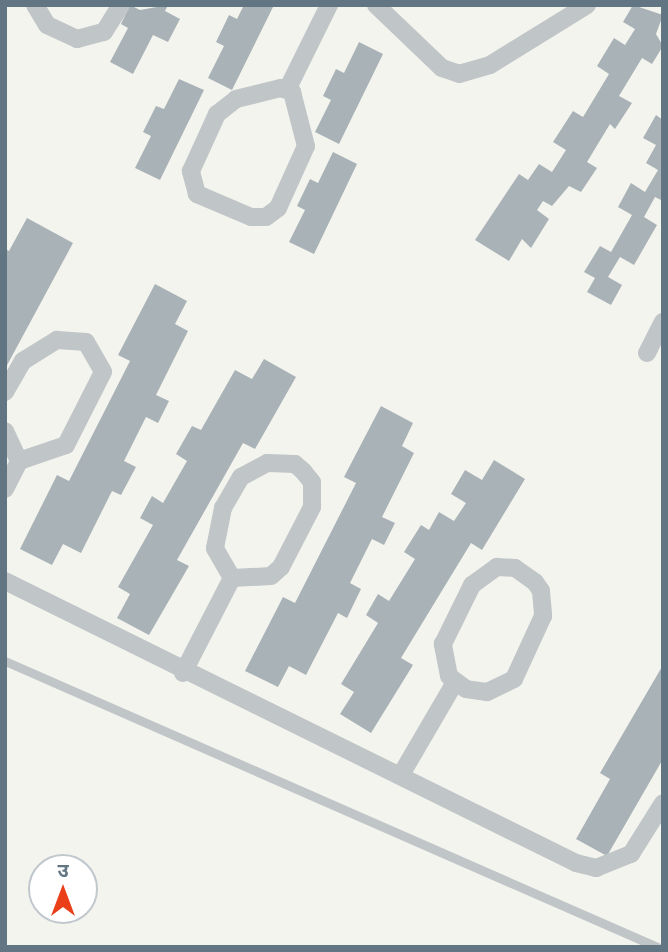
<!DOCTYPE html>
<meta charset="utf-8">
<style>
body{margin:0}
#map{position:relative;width:668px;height:952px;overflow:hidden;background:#f4f4ef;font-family:Manrope,"Noto Sans Devanagari",sans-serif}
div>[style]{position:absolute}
.building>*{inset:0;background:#a9b2b6}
.lane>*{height:9px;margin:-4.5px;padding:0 4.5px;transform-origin:4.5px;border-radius:4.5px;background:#c0c5c7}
.street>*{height:18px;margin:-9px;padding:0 9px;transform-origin:9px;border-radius:9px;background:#c0c5c7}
span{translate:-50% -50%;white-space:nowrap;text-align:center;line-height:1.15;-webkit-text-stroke:7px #fff;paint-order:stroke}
.frame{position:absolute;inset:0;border:7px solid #617582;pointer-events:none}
.north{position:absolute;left:28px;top:854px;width:70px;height:70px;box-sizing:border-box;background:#fff;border:2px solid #c0c8cd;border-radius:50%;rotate:0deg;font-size:19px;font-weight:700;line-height:28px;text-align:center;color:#617582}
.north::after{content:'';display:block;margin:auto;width:24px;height:32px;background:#ea3f19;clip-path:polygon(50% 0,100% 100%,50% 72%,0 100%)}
</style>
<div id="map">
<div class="building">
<div style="clip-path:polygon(130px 5px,140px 10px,168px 5px,165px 11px,180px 19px,168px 42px,153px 35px,133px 74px,110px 62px,128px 28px,121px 24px)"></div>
<div style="clip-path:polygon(244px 5px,274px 5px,232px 90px,208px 78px,224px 46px,216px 42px,229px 15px,237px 19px)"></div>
<div style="clip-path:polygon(633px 5px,663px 15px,656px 34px,663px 46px,652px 64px,642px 58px,619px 96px,632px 103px,615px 129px,610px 124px,587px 162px,597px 168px,581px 192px,569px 186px,552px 206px,543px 201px,537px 210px,549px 219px,531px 248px,522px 239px,509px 261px,475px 240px,519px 174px,528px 180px,539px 164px,552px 172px,566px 150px,553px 142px,573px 111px,583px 117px,609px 74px,597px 66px,614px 38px,625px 45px,635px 29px,623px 22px)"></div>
<div style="clip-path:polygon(359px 42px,383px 54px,339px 144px,315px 132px,331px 100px,323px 96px,336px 69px,344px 73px)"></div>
<div style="clip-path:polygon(179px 79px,204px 90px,160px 180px,135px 168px,151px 136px,143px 132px,156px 106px,164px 109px)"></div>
<div style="clip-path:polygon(656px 115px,663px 120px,663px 201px,655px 197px,644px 217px,657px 225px,634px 265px,620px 257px,608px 277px,622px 285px,611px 305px,587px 292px,595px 278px,584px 272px,600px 246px,611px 252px,632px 215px,618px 207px,631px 183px,645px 192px,658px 170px,646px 163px,656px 145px,643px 138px)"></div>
<div style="clip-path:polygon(333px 152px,357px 164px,314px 254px,289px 242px,305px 210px,297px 206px,310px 179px,318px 183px)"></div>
<div style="clip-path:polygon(27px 218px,73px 243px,5px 369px,5px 249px,9px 251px)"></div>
<div style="clip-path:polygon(155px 284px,187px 301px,175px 324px,188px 331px,156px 395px,169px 401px,158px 423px,146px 417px,124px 461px,136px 467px,121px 495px,112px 491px,81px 553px,63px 544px,52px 565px,20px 549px,57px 475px,69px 481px,130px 361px,118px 355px)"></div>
<div style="clip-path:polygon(264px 359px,296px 377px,255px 449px,243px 443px,177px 560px,189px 566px,149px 635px,117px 618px,130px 594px,118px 587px,153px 525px,140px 518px,152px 496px,163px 503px,187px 461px,176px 454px,192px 426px,201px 430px,235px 370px,252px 379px)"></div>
<div style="clip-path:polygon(381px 406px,413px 423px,402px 446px,414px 453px,382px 517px,395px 523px,384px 545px,372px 539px,350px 583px,361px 589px,347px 618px,338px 613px,306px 675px,289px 666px,278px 687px,245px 671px,283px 597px,295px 603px,356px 483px,344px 477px)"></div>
<div style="clip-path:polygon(494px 460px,525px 479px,482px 550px,471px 543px,401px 658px,413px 665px,371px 733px,340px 714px,354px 692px,341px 684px,378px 623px,366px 615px,378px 594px,389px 601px,415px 559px,404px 552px,421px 525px,429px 530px,439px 512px,454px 521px,466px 503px,451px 494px,465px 470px,482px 480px)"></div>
<div style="clip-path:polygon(663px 665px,663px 759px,607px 856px,576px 839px,610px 779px,600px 773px)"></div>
</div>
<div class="lane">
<div style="left:5px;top:661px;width:712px;rotate:23.68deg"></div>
</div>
<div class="street">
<div style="left:35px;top:5px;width:23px;rotate:59deg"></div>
<div style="left:47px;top:25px;width:33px;rotate:25deg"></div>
<div style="left:77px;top:39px;width:28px;rotate:-15deg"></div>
<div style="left:104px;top:32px;width:32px;rotate:-58deg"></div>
<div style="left:376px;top:5px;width:91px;rotate:43.7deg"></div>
<div style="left:442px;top:68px;width:18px;rotate:19deg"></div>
<div style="left:459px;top:74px;width:32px;rotate:-16deg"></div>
<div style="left:490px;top:65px;width:114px;rotate:-31.7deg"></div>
<div style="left:281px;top:88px;width:12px;rotate:20deg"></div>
<div style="left:292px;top:92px;width:56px;rotate:75.5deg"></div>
<div style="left:306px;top:146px;width:68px;rotate:114.3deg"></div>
<div style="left:278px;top:208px;width:15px;rotate:143deg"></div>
<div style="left:266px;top:217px;width:15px;rotate:180deg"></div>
<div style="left:251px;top:217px;width:59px;rotate:-156.9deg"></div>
<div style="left:197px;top:194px;width:24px;rotate:-105deg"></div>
<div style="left:191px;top:171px;width:63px;rotate:-65.5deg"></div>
<div style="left:217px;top:114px;width:24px;rotate:-38deg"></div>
<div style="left:236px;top:99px;width:46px;rotate:-13.7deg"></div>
<div style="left:288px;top:88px;width:93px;rotate:-63.7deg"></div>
<div style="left:647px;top:353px;width:35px;rotate:-63deg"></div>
<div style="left:5px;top:392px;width:36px;rotate:-60deg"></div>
<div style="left:23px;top:361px;width:40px;rotate:-32deg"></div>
<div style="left:57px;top:340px;width:29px;rotate:4deg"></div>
<div style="left:86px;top:342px;width:34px;rotate:60deg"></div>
<div style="left:103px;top:372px;width:82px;rotate:116.9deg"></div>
<div style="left:66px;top:445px;width:50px;rotate:161.2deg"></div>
<div style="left:19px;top:461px;width:33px;rotate:-115deg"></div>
<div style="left:267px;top:463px;width:28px;rotate:2deg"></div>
<div style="left:295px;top:464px;width:11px;rotate:41deg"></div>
<div style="left:303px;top:471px;width:14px;rotate:51deg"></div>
<div style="left:312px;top:482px;width:25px;rotate:90deg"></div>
<div style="left:312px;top:507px;width:68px;rotate:117.3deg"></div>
<div style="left:281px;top:567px;width:13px;rotate:138deg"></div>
<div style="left:271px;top:576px;width:39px;rotate:177deg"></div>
<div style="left:232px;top:578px;width:34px;rotate:-120deg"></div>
<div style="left:215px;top:548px;width:41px;rotate:-78.7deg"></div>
<div style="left:223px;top:508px;width:36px;rotate:-60deg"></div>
<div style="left:241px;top:477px;width:30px;rotate:-28deg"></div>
<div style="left:5px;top:489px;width:31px;rotate:-63deg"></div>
<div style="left:497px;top:567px;width:18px;rotate:3deg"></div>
<div style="left:515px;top:568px;width:24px;rotate:35deg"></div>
<div style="left:535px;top:582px;width:11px;rotate:56deg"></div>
<div style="left:541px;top:591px;width:25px;rotate:85deg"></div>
<div style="left:543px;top:616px;width:69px;rotate:114.7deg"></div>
<div style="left:514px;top:679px;width:30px;rotate:154deg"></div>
<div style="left:487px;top:692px;width:21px;rotate:-172deg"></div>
<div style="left:466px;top:689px;width:21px;rotate:-143deg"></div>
<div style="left:449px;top:676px;width:33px;rotate:-101deg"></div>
<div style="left:443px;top:644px;width:66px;rotate:-63.8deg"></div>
<div style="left:472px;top:585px;width:31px;rotate:-36deg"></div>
<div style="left:5px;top:581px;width:637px;rotate:26.28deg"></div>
<div style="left:576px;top:863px;width:21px;rotate:14deg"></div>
<div style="left:596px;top:868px;width:38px;rotate:-22deg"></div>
<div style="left:631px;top:854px;width:60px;rotate:-57.9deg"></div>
<div style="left:183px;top:673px;width:107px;rotate:-62.7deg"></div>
<div style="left:402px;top:773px;width:103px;rotate:-59.7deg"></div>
</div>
<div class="frame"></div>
<div class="north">उ</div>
</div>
